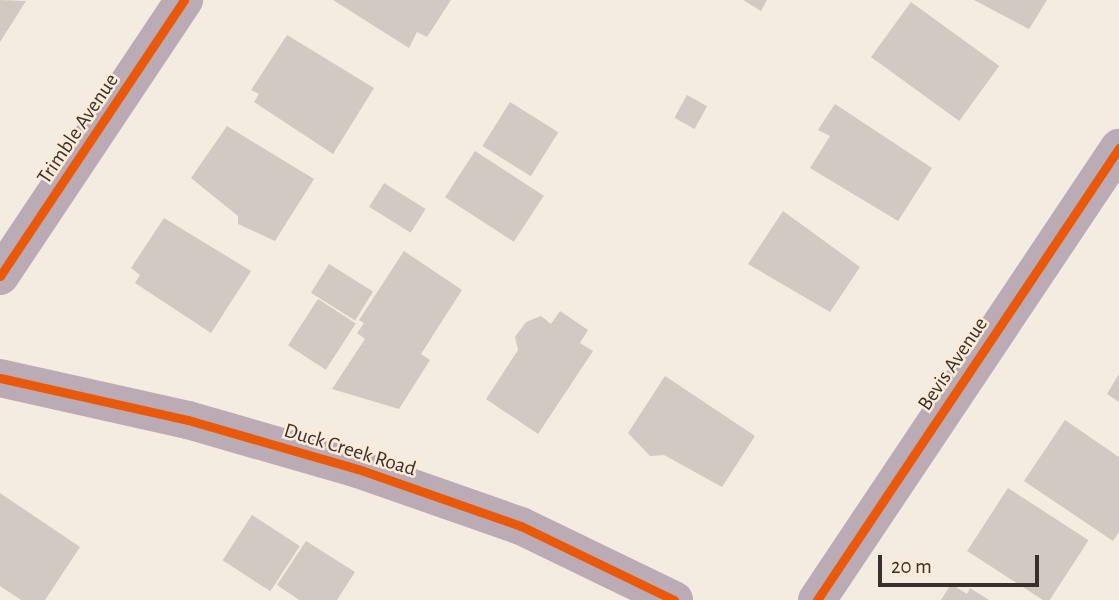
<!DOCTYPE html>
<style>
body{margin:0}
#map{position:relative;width:1119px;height:600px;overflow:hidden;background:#f4ebe1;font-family:"Alegreya Sans",sans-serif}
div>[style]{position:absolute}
.building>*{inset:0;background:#d1cac2;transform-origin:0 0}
.minor>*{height:38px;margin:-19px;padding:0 19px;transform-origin:19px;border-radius:19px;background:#bbabb5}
.tertiary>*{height:38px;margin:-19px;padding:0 19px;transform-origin:19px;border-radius:19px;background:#bbabb5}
.cycleway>*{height:9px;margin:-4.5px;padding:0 4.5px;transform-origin:4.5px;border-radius:4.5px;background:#e8590c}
span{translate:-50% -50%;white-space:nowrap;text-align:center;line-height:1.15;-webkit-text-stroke:5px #fcebd9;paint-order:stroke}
.street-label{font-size:21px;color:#38312b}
.scale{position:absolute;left:878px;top:555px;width:161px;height:32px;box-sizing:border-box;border:4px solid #38312b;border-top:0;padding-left:9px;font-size:21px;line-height:24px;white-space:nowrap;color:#38312b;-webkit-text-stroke:5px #fcebd9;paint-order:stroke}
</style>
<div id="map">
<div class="building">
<div style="clip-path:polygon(0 0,26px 1px,0 42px)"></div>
<div style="clip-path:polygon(333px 0,451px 0,427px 37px,417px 32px,409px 48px)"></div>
<div style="clip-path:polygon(743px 0,767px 0,761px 11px)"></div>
<div style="clip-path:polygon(974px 0,1047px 0,1029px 29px)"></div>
<div style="left:911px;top:2px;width:109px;height:68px;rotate:36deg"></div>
<div style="clip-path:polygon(287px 35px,374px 88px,333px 154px,254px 102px,259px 94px,251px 90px)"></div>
<div style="left:687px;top:95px;width:23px;height:26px;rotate:29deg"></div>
<div style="left:510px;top:102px;width:57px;height:52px;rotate:32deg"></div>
<div style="clip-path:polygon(835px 104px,932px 168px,898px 221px,810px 168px,830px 136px,818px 130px)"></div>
<div style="clip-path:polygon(227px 126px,314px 179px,275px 241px,238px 224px,238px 216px,191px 178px)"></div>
<div style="left:475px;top:151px;width:82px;height:55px;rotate:33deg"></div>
<div style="left:384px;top:183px;width:49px;height:28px;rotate:32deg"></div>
<div style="clip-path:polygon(783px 211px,860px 267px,830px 312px,748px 264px)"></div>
<div style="clip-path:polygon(164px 218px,251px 271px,211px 333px,135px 283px,140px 275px,131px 268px)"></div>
<div style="clip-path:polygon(404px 251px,462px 290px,421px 354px,430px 360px,399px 409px,332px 389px,365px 339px,357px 333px,364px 323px,359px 320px)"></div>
<div style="left:329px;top:264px;width:52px;height:34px;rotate:32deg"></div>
<div style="left:318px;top:299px;width:45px;height:55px;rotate:33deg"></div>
<div style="clip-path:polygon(560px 311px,588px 330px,580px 343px,593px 351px,538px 434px,486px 399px,518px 350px,515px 337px,526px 322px,541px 316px,551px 324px)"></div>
<div style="clip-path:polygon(1119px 374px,1119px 402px,1107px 394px)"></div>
<div style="clip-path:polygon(665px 376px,755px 436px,722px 487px,664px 455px,650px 456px,628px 433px)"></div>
<div style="clip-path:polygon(1065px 420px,1119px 457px,1119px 532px,1113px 541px,1024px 481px)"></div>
<div style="left:1008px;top:488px;width:96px;height:75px;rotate:33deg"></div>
<div style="clip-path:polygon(0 493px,80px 547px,45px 600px,21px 600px,0 586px)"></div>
<div style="left:252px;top:515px;width:57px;height:54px;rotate:33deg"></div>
<div style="clip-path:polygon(306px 541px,355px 572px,337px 600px,299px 600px,277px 585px)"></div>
<div style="clip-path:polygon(951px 584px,967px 594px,970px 588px,989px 600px,941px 600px)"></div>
</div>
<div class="minor">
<div style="left:0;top:276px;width:332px;rotate:-56.3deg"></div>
<div style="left:817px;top:600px;width:544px;rotate:-56.25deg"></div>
</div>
<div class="tertiary">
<div style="left:0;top:378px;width:193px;rotate:12.6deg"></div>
<div style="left:188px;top:420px;width:177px;rotate:16.1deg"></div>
<div style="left:358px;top:469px;width:173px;rotate:19.3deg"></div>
<div style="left:521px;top:526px;width:170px;rotate:25.8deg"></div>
</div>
<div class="cycleway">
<div style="left:0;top:276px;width:332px;rotate:-56.3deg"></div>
<div style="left:0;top:378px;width:193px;rotate:12.6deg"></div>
<div style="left:188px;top:420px;width:177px;rotate:16.1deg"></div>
<div style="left:358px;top:469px;width:173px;rotate:19.3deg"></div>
<div style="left:521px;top:526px;width:170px;rotate:25.8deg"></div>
<div style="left:817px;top:600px;width:544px;rotate:-56.25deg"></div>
</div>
<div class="street-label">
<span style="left:78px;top:129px;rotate:-56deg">Trimble Avenue</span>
<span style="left:953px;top:364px;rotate:-56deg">Bevis Avenue</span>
<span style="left:350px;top:450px;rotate:17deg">Duck Creek Road</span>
</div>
<div class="scale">20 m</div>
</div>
